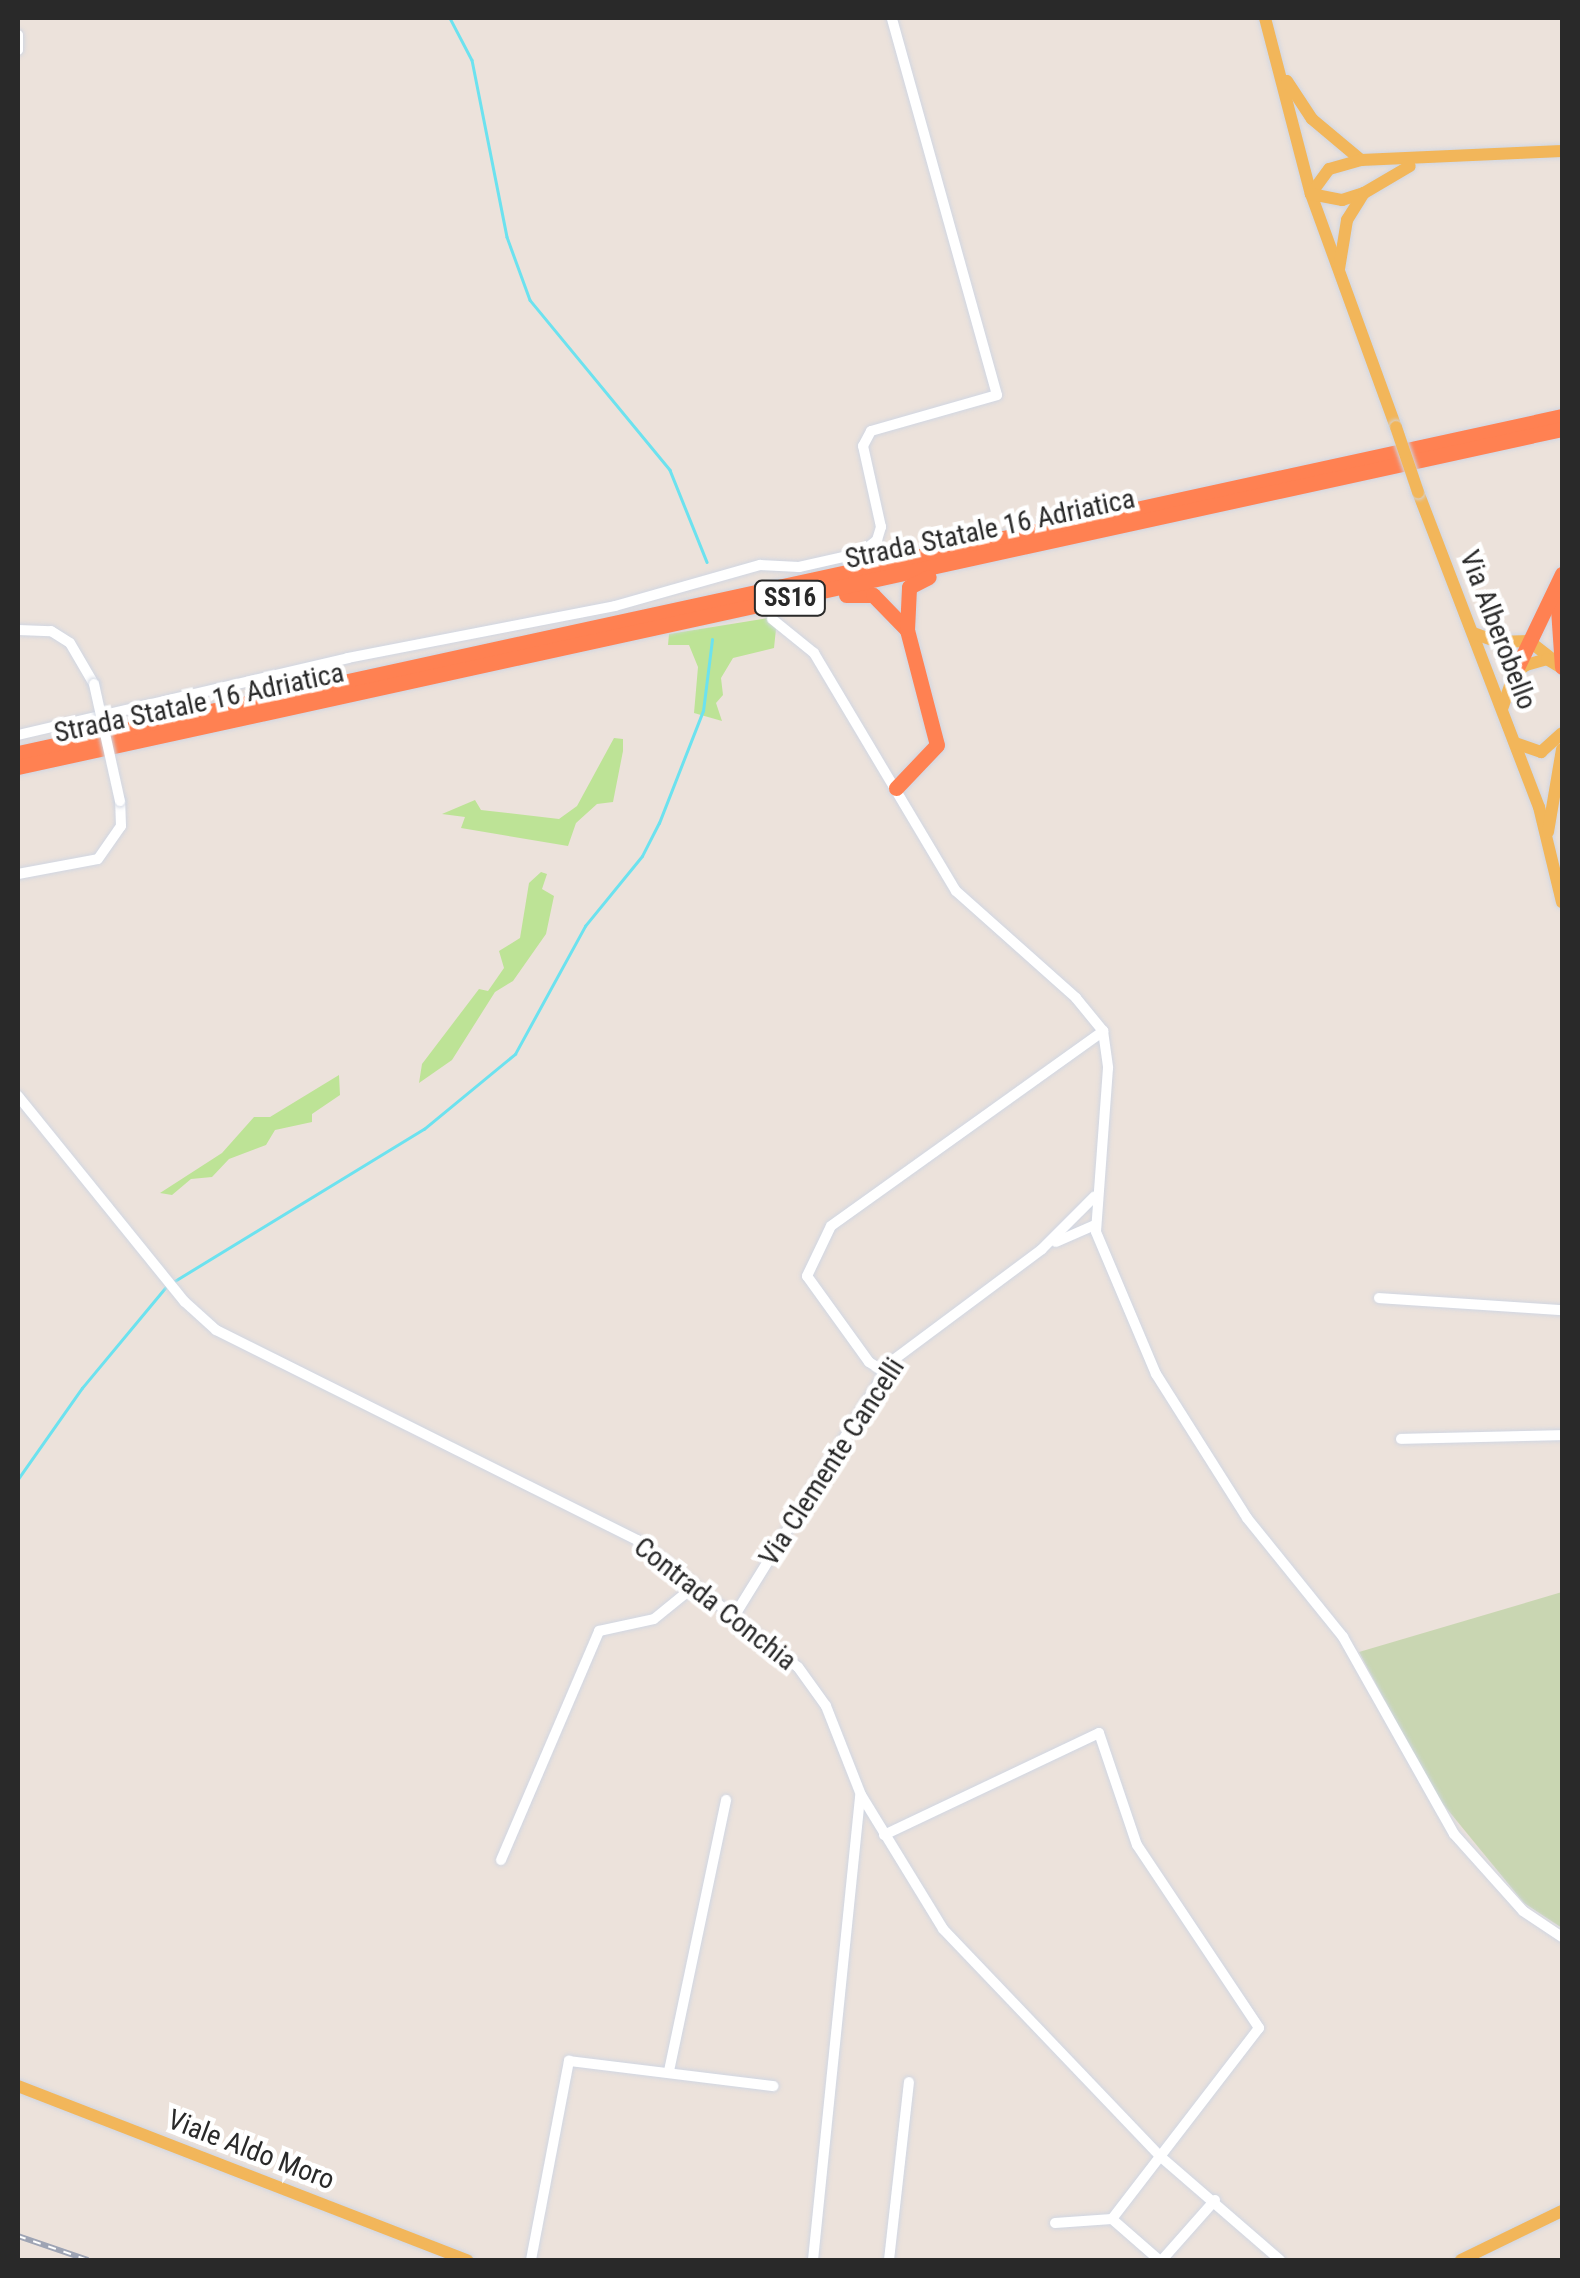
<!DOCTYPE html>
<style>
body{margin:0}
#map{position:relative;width:1580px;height:2278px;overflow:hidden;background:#ece2db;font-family:"Roboto Condensed",sans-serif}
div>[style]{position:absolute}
.green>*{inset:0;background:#bde396}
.cemetery>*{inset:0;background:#c9d6b2}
.stream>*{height:2.5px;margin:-1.25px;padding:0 1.25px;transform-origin:1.25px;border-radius:1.25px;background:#6ce2ef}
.roads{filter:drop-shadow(0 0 2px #d0d6e2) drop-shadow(0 0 2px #d0d6e2)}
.minor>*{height:10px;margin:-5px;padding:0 5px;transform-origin:5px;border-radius:5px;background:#fff}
.major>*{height:12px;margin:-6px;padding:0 6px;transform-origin:6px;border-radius:6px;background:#f2b65a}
.highway>*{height:15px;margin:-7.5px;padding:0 7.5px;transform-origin:7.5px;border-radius:7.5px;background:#ff8152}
.rail>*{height:6px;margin-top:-3px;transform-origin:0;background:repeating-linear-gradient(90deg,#fff 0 8px,#9ea4b4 0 16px);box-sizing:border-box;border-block:2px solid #9ea4b4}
.bridges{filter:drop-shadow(0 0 2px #d0d6e2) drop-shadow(0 0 2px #d0d6e2)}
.minor-bridge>*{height:10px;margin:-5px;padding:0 5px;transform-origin:5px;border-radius:5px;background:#fff}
.major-bridge>*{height:12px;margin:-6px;padding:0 6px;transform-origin:6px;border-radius:6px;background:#f2b65a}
span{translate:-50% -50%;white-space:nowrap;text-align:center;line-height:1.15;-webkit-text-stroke:9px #fff;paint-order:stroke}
.shield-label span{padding:2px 8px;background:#fff;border:2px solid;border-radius:8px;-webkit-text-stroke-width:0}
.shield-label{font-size:25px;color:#292929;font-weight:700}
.street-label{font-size:28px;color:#292929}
.frame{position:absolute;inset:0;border:20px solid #292929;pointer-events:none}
</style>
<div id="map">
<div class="green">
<div style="clip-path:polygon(768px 618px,776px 629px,774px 648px,733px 658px,721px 678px,723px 695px,716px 703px,722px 721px,694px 713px,698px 667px,689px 645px,668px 645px,669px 634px)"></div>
<div style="clip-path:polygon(614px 738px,623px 739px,623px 751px,613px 802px,597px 804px,576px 823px,568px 846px,461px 828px,465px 817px,442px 814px,475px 800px,481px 810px,559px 819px,577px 806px)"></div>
<div style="clip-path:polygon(541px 872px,547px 874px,542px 889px,554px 896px,546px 934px,513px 981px,495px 992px,452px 1060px,419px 1083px,422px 1064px,479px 989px,488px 991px,504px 968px,499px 951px,520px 938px,529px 883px)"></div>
<div style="clip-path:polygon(339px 1075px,340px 1095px,312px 1114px,312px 1122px,275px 1130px,266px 1145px,229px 1159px,212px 1177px,191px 1179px,172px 1195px,160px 1193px,222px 1153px,254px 1117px,270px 1117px)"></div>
</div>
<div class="cemetery">
<div style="clip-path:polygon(1562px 1592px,1562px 1928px,1524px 1903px,1434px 1793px,1359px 1652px)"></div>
</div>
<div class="stream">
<div style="left:450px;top:18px;width:47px;rotate:62.4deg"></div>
<div style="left:472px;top:60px;width:180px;rotate:78.8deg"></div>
<div style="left:507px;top:237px;width:67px;rotate:69.9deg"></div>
<div style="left:530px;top:300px;width:220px;rotate:50.5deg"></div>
<div style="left:670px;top:470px;width:99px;rotate:68.1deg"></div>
<div style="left:173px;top:1282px;width:294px;rotate:-31.4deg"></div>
<div style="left:424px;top:1129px;width:118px;rotate:-39.5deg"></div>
<div style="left:515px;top:1054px;width:146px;rotate:-61.3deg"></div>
<div style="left:585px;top:926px;width:90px;rotate:-50.8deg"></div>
<div style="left:642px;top:856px;width:37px;rotate:-63deg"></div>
<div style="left:659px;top:823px;width:120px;rotate:-68.6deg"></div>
<div style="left:703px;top:711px;width:72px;rotate:-82.8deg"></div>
<div style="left:18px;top:1479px;width:111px;rotate:-54.9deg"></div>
<div style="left:82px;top:1388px;width:131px;rotate:-50.3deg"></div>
</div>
<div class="roads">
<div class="minor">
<div style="left:18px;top:35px;width:15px;rotate:90deg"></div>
<div style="left:772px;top:619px;width:54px;rotate:39deg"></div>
<div style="left:814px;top:653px;width:277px;rotate:59.2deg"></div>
<div style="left:956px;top:891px;width:161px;rotate:41.7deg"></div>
<div style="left:1076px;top:998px;width:43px;rotate:50.7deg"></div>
<div style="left:1103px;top:1031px;width:37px;rotate:82deg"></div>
<div style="left:1108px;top:1068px;width:164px;rotate:94.2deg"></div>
<div style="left:1096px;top:1232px;width:154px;rotate:67.1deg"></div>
<div style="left:1156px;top:1374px;width:170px;rotate:57.7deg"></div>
<div style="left:1247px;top:1518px;width:153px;rotate:51.1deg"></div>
<div style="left:1343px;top:1637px;width:226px;rotate:60.6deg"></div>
<div style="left:1454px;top:1834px;width:103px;rotate:48.1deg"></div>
<div style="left:1523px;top:1911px;width:47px;rotate:33.7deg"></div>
<div style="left:18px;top:630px;width:33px;rotate:2deg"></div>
<div style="left:51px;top:631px;width:22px;rotate:32deg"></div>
<div style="left:70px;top:643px;width:48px;rotate:59.7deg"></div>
<div style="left:18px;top:735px;width:339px;rotate:-13.1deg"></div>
<div style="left:348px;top:658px;width:272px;rotate:-11deg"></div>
<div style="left:615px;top:606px;width:151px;rotate:-15.8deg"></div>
<div style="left:760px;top:565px;width:39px;rotate:3deg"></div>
<div style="left:799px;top:567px;width:64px;rotate:-12.7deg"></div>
<div style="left:861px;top:553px;width:21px;rotate:-39deg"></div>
<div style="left:877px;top:540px;width:14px;rotate:-73deg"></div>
<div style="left:881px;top:527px;width:83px;rotate:-102.5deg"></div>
<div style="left:863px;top:446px;width:17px;rotate:-62deg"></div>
<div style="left:871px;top:431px;width:131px;rotate:-15.9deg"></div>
<div style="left:997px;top:395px;width:391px;rotate:-105.6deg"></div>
<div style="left:18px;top:874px;width:81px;rotate:-10.6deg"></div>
<div style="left:98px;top:859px;width:40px;rotate:-55.1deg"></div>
<div style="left:121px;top:826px;width:25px;rotate:-92deg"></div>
<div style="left:18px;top:1096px;width:265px;rotate:51deg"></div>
<div style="left:185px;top:1302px;width:42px;rotate:42.1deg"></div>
<div style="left:216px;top:1330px;width:470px;rotate:26.5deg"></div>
<div style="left:637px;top:1540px;width:205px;rotate:38.3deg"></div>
<div style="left:798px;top:1667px;width:48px;rotate:54.3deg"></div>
<div style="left:826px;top:1706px;width:96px;rotate:68.5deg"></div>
<div style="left:861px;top:1795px;width:157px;rotate:58.5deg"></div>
<div style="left:943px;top:1929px;width:315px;rotate:46.3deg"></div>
<div style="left:1161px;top:2157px;width:157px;rotate:40.9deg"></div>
<div style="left:1056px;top:1242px;width:43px;rotate:-23.6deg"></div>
<div style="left:1379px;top:1298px;width:183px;rotate:3.8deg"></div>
<div style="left:885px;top:1372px;width:19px;rotate:-148deg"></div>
<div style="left:869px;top:1362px;width:106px;rotate:-125.8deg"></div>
<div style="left:807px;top:1276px;width:55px;rotate:-64.4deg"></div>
<div style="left:831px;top:1226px;width:335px;rotate:-35.6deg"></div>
<div style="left:1401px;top:1439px;width:161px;rotate:-1.4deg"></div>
<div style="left:733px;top:1618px;width:302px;rotate:-58.3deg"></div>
<div style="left:892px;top:1361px;width:187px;rotate:-36.7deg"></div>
<div style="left:1042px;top:1249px;width:74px;rotate:-45deg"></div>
<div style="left:884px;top:1835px;width:238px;rotate:-25.4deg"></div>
<div style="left:1099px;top:1733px;width:118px;rotate:71.3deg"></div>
<div style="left:1137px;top:1845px;width:220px;rotate:56.3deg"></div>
<div style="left:1259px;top:2028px;width:241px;rotate:127.6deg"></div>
<div style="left:501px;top:1860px;width:249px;rotate:-66.8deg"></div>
<div style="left:599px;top:1631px;width:56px;rotate:-12.3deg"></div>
<div style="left:654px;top:1619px;width:49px;rotate:-39.2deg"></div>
<div style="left:669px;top:2071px;width:277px;rotate:-78.1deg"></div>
<div style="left:1055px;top:2223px;width:57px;rotate:-4deg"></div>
<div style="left:1112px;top:2219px;width:62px;rotate:41.1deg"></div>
<div style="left:531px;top:2260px;width:203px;rotate:-79.2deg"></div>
<div style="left:569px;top:2061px;width:206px;rotate:7deg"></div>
<div style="left:813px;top:2260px;width:466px;rotate:-84.2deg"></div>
<div style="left:889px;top:2260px;width:179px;rotate:-83.6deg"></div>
<div style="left:1162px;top:2260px;width:80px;rotate:-48.5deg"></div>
</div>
<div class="major">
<div style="left:1265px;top:18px;width:182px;rotate:75.4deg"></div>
<div style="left:1311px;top:194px;width:248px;rotate:70deg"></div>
<div style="left:1287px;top:81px;width:45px;rotate:56.7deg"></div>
<div style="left:1312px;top:119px;width:64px;rotate:39.9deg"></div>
<div style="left:1361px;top:160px;width:201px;rotate:-2.6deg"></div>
<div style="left:1361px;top:160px;width:33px;rotate:164deg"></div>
<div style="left:1329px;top:169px;width:31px;rotate:126deg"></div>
<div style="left:1311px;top:194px;width:32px;rotate:11deg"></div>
<div style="left:1342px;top:200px;width:23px;rotate:-18deg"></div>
<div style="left:1339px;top:269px;width:50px;rotate:-80.7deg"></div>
<div style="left:1347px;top:220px;width:32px;rotate:-58deg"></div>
<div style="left:1364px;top:193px;width:53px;rotate:-30.4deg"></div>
<div style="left:1418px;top:492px;width:337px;rotate:69deg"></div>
<div style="left:1539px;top:807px;width:98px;rotate:76.4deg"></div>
<div style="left:1473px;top:633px;width:27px;rotate:20deg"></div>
<div style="left:1498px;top:642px;width:31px;rotate:-2deg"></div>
<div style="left:1529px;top:641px;width:33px;rotate:38deg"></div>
<div style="left:1502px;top:709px;width:37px;rotate:-71deg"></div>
<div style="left:1514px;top:674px;width:15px;rotate:-37deg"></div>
<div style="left:1526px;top:665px;width:22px;rotate:-16deg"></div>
<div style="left:1547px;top:659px;width:17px;rotate:31deg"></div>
<div style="left:1515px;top:743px;width:28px;rotate:19deg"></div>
<div style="left:1541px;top:752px;width:28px;rotate:-42deg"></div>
<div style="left:1548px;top:832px;width:84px;rotate:-80.4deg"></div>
<div style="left:18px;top:2086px;width:482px;rotate:21.2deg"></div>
<div style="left:1461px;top:2260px;width:112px;rotate:-25.9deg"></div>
</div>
<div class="highway">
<div style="left:1557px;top:594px;width:73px;rotate:86.1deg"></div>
<div style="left:846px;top:595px;width:27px"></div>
<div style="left:873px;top:595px;width:49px;rotate:45.8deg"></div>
<div style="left:1514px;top:674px;width:111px;rotate:-64.4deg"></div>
<div style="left:18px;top:753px;width:1580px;rotate:-12.31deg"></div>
<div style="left:18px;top:767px;width:1581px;rotate:-12.35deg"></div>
<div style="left:896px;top:788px;width:59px;rotate:-46.4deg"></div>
<div style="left:937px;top:745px;width:119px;rotate:-104.6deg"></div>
<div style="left:907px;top:630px;width:43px;rotate:-87.3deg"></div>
<div style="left:909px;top:587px;width:22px;rotate:-27deg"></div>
</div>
</div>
<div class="rail">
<div style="left:18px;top:2236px;width:74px;rotate:18.9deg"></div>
</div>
<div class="bridges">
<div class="minor-bridge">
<div style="left:94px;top:684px;width:120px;rotate:77.5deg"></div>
</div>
<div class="major-bridge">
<div style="left:1396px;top:427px;width:69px;rotate:71.3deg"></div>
</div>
</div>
<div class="shield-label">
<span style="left:790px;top:598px">SS16</span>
</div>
<div class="street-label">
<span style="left:990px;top:529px;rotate:-12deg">Strada Statale 16 Adriatica</span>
<span style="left:1498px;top:630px;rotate:69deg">Via Alberobello</span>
<span style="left:199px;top:703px;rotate:-12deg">Strada Statale 16 Adriatica</span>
<span style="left:832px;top:1462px;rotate:-57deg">Via Clemente Cancelli</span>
<span style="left:715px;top:1604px;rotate:38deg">Contrada Conchia</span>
<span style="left:251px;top:2150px;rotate:21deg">Viale Aldo Moro</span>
</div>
<div class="frame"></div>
</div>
